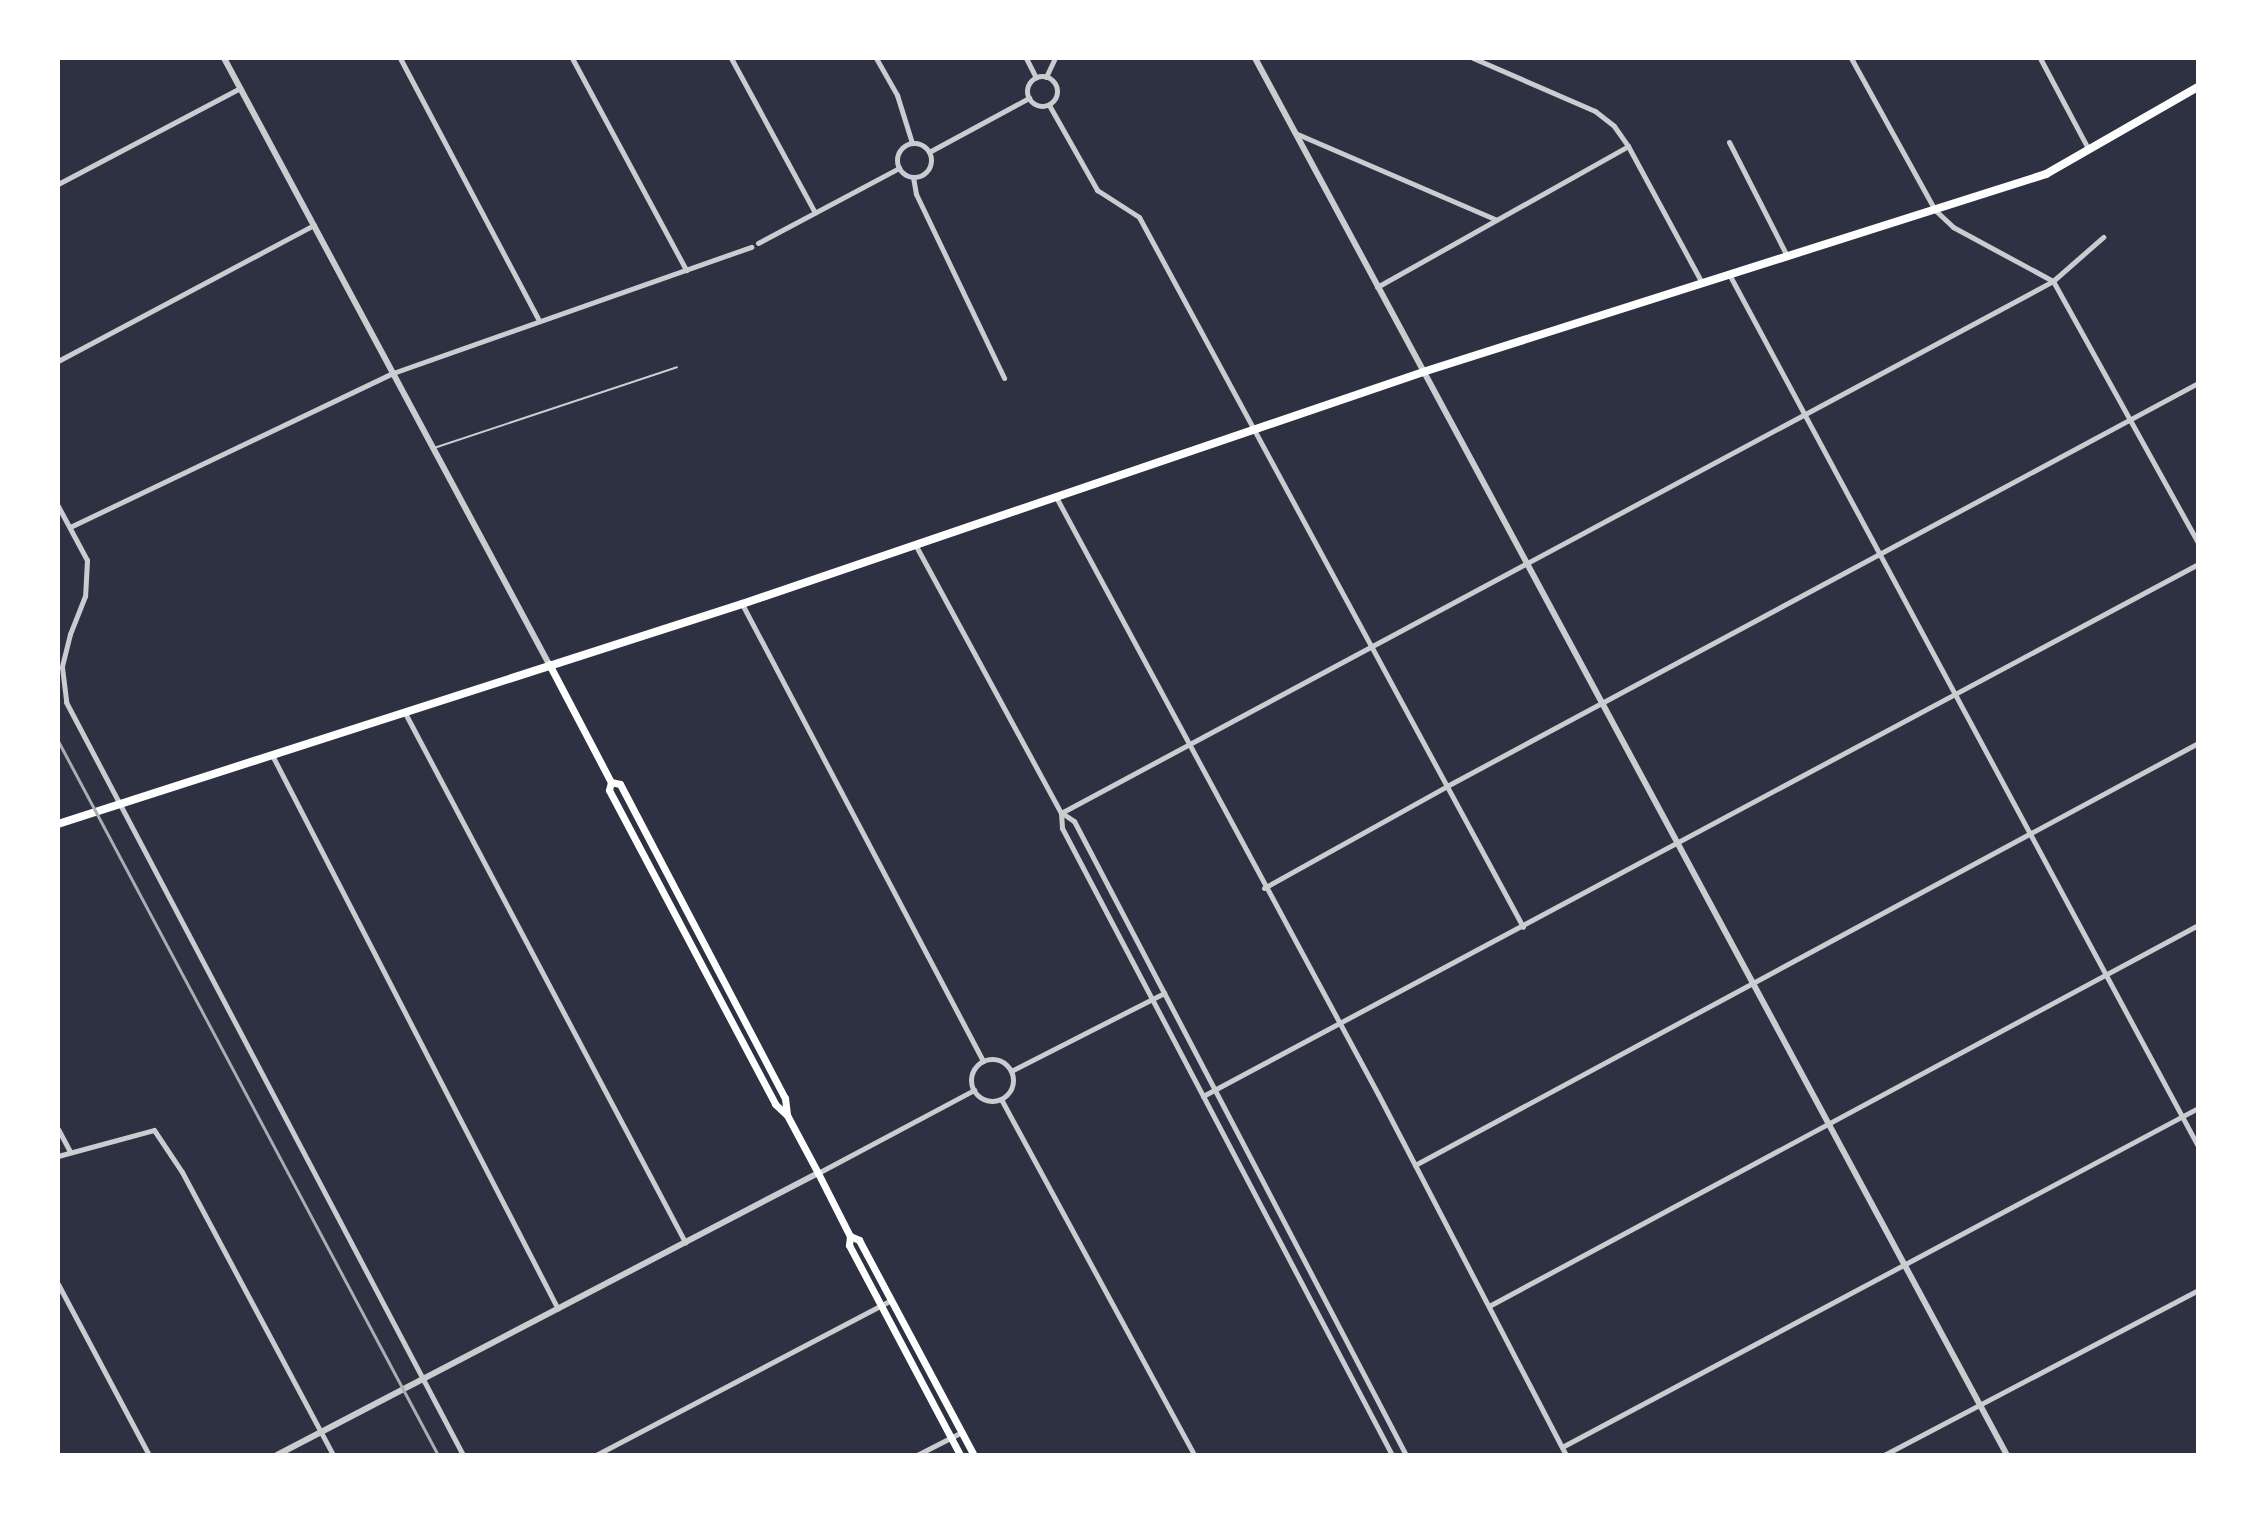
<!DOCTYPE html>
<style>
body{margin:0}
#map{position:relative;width:2256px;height:1513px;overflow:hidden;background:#2d3142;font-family:Arial,sans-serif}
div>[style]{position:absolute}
.service>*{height:2px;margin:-1px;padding:0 1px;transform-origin:1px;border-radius:1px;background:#caccd0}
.minor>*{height:5px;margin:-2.5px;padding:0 2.5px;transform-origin:2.5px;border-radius:2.5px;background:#caccd0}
.minor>.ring{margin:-2.5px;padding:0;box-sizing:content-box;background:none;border:5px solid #caccd0;border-radius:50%}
.tertiary>*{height:6px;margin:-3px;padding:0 3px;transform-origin:3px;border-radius:3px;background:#caccd0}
.secondary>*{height:7px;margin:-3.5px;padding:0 3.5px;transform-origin:3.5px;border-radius:3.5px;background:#fff}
.primary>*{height:8px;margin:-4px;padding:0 4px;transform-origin:4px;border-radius:4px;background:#fff}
.rail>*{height:3px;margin:-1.5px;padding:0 1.5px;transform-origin:1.5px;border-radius:1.5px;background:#abadb3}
span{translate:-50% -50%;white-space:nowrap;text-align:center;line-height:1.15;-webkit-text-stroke:8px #fff;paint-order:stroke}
.frame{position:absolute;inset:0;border:60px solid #fff;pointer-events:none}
</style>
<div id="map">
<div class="service">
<div style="left:434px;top:448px;width:256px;rotate:-18.4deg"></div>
</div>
<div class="minor">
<div style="left:400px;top:58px;width:297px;rotate:62.1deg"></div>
<div style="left:572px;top:58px;width:241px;rotate:61.7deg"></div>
<div style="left:731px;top:58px;width:176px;rotate:61.5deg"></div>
<div style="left:876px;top:58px;width:43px;rotate:60.4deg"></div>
<div style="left:897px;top:95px;width:50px;rotate:72.6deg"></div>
<div style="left:1026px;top:58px;width:22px;rotate:63deg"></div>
<div style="left:1473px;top:58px;width:133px;rotate:23.5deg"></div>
<div style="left:1595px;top:111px;width:24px;rotate:38deg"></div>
<div style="left:1614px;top:126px;width:24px;rotate:55deg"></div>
<div style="left:1628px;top:146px;width:156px;rotate:61.6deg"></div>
<div style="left:1851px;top:58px;width:174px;rotate:61.1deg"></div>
<div style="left:1935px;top:210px;width:25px;rotate:43deg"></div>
<div style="left:1953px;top:227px;width:114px;rotate:28.4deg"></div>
<div style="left:2053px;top:281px;width:299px;rotate:61deg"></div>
<div style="left:2040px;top:58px;width:104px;rotate:62deg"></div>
<div class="ring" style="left:1027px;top:76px;width:25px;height:25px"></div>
<div style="left:1046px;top:77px;width:21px;rotate:-65deg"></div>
<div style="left:1049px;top:105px;width:98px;rotate:60.5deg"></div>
<div style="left:1097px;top:190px;width:50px;rotate:32.7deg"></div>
<div style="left:1139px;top:217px;width:807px;rotate:61.59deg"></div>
<div style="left:1295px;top:133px;width:218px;rotate:23.3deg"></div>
<div style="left:1729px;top:142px;width:128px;rotate:63deg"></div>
<div class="ring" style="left:897px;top:143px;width:29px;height:29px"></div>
<div style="left:929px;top:152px;width:114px;rotate:-28.4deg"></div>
<div style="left:913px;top:177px;width:17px;rotate:80deg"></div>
<div style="left:916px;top:194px;width:204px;rotate:64.4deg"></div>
<div style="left:58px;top:184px;width:206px;rotate:-27.8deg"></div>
<div style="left:758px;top:243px;width:160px;rotate:-28deg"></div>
<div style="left:1729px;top:274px;width:990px;rotate:61.73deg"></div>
<div style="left:1377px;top:287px;width:288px;rotate:-29.3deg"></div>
<div style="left:58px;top:361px;width:290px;rotate:-28deg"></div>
<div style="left:1056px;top:497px;width:678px;rotate:61.66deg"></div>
<div style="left:1378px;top:1094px;width:407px;rotate:62.5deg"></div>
<div style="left:58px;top:506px;width:61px;rotate:61.8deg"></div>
<div style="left:87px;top:560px;width:36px;rotate:93deg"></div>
<div style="left:85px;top:596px;width:41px;rotate:111.5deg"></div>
<div style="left:70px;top:634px;width:34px;rotate:104deg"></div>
<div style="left:62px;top:667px;width:35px;rotate:83deg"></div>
<div style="left:66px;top:702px;width:851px;rotate:62.2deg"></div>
<div style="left:70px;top:527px;width:358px;rotate:-25.5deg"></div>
<div style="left:393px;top:373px;width:380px;rotate:-19.4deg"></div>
<div style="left:916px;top:546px;width:304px;rotate:61.5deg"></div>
<div style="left:1061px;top:813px;width:15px;rotate:86deg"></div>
<div style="left:1062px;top:828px;width:709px;rotate:62.24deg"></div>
<div style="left:742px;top:604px;width:517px;rotate:62.19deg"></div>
<div style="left:405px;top:713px;width:599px;rotate:62.11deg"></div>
<div style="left:272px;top:755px;width:623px;rotate:62.7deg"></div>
<div style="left:1061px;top:813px;width:1126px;rotate:-28.2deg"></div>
<div style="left:2053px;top:281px;width:67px;rotate:-41.3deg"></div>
<div style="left:1062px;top:813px;width:14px;rotate:34deg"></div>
<div style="left:1074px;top:821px;width:716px;rotate:62.36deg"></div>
<div style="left:1264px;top:888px;width:210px;rotate:-29.1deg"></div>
<div style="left:1447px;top:786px;width:852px;rotate:-28.22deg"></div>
<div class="ring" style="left:971px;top:1059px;width:37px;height:37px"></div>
<div style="left:1011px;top:1071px;width:172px;rotate:-27deg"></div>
<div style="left:1203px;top:1096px;width:1128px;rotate:-28.13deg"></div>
<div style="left:1001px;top:1099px;width:405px;rotate:61.5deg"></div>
<div style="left:58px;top:1129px;width:26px;rotate:62deg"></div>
<div style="left:58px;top:1156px;width:99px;rotate:-15.2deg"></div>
<div style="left:154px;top:1130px;width:50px;rotate:56.3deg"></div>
<div style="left:182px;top:1172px;width:321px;rotate:61.9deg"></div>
<div style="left:1415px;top:1165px;width:889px;rotate:-28.32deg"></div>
<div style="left:818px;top:1173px;width:177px;rotate:-28deg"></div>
<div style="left:58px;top:1284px;width:194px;rotate:62deg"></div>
<div style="left:1489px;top:1306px;width:805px;rotate:-28.25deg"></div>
<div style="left:1562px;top:1447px;width:721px;rotate:-28.06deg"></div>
<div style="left:596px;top:1455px;width:333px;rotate:-27.7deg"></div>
<div style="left:917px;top:1455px;width:51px;rotate:-27.1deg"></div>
<div style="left:1884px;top:1455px;width:355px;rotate:-27.7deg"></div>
</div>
<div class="tertiary">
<div style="left:224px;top:58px;width:688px;rotate:61.8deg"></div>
<div style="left:1255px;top:58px;width:1587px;rotate:61.71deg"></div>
<div style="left:277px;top:1455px;width:610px;rotate:-27.53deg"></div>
</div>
<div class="secondary">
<div style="left:549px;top:664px;width:133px;rotate:62.3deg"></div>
<div style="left:611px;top:782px;width:8px;rotate:104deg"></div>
<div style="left:609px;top:790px;width:355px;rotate:62.1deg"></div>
<div style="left:775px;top:1104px;width:16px;rotate:43deg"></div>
<div style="left:787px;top:1115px;width:66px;rotate:61.9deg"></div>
<div style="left:818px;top:1173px;width:71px;rotate:63.1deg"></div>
<div style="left:850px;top:1236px;width:9px;rotate:96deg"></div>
<div style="left:849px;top:1245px;width:238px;rotate:62.1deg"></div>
<div style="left:611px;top:782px;width:9px;rotate:13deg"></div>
<div style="left:620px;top:784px;width:355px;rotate:62.3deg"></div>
<div style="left:785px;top:1098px;width:17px;rotate:83deg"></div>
<div style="left:850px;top:1236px;width:10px;rotate:24deg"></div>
<div style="left:859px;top:1240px;width:244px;rotate:61.9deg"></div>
</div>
<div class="primary">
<div style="left:58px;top:824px;width:719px;rotate:-17.83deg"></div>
<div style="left:742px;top:604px;width:719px;rotate:-18.81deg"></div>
<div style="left:1423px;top:372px;width:654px;rotate:-17.63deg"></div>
<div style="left:2046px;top:174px;width:175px;rotate:-29.8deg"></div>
</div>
<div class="rail">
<div style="left:58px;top:741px;width:809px;rotate:61.98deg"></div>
</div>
<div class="frame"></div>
</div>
